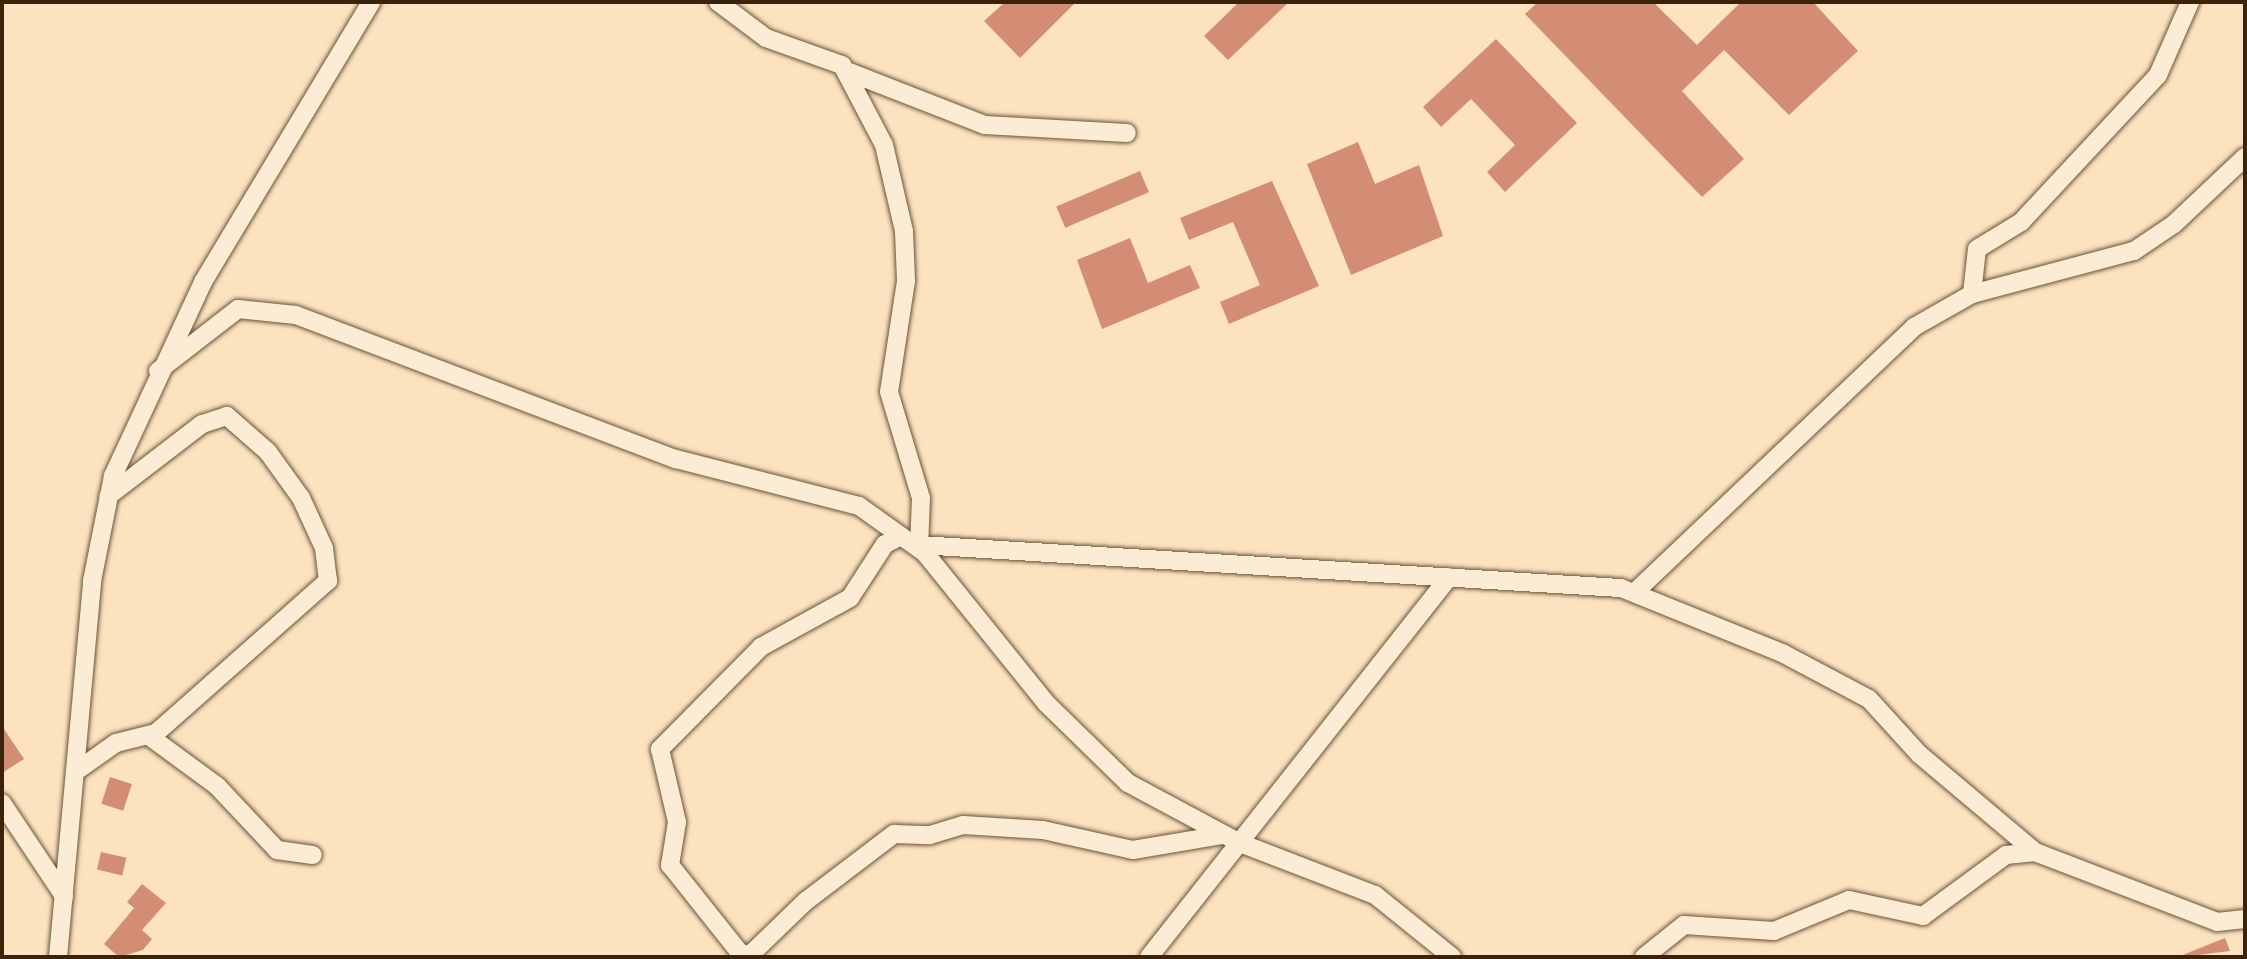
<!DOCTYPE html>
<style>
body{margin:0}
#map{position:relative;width:2247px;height:959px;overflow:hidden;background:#fce2be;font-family:Cardo,serif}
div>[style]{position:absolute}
.building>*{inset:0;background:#d38d75;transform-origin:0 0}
.roads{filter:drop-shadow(0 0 2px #6a5336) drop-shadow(0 0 2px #6a5336)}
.street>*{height:18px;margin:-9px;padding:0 9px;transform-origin:9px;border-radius:9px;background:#fdecd5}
span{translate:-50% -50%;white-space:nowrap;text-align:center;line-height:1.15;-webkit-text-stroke:8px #fdecd5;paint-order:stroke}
.frame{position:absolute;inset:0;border:4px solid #3a2308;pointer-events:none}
</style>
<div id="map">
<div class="building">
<div style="clip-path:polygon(1005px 2px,1076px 2px,1020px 58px,984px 21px)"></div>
<div style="clip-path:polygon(1239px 2px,1289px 2px,1228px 60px,1204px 36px)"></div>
<div style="clip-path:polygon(1538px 2px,1653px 2px,1697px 45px,1741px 2px,1813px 2px,1858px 51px,1789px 115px,1724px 50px,1682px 91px,1744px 159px,1702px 197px,1525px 14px)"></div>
<div style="clip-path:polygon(1496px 39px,1577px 123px,1505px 192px,1487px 172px,1515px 145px,1471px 99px,1441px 127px,1423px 107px)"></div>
<div style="clip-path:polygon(1358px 142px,1375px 184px,1419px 165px,1443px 236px,1351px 275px,1307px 164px)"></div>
<div style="left:1140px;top:171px;width:23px;height:91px;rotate:67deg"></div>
<div style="clip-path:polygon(1272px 181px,1319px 286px,1229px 324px,1220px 302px,1260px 285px,1233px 222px,1189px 240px,1180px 218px)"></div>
<div style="clip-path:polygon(1130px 238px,1148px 283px,1190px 265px,1200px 288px,1102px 329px,1077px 260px)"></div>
<div style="clip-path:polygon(2px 726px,24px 759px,2px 773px)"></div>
<div style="left:110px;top:777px;width:23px;height:28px;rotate:18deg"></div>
<div style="left:101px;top:852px;width:26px;height:18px;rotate:13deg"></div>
<div style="clip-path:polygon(142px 884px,166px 903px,142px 930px,152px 939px,143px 950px,119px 957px,104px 944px,134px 908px,127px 902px)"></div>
<div style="clip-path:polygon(2225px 938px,2230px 951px,2181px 957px,2180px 956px)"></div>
</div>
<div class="roads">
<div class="street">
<div style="left:718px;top:2px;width:60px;rotate:36.9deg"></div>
<div style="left:766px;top:38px;width:81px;rotate:19.6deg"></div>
<div style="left:842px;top:65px;width:90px;rotate:62.3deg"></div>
<div style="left:884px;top:145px;width:88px;rotate:76.9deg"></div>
<div style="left:904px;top:231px;width:50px;rotate:87.7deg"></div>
<div style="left:906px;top:281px;width:112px;rotate:98.7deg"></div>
<div style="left:889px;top:392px;width:111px;rotate:73.2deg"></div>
<div style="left:921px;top:498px;width:50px;rotate:92.3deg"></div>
<div style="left:849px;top:72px;width:146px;rotate:21.3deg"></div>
<div style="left:985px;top:125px;width:142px;rotate:3.2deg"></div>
<div style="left:1972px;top:294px;width:45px;rotate:-83.7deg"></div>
<div style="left:1977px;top:249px;width:52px;rotate:-31.5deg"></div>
<div style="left:2021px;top:222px;width:201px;rotate:-47deg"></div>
<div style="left:2158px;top:75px;width:80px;rotate:-66.3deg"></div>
<div style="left:158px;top:371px;width:101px;rotate:-37.8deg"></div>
<div style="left:238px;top:309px;width:58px;rotate:5.9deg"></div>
<div style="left:296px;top:315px;width:406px;rotate:20.8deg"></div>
<div style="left:676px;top:459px;width:189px;rotate:14.4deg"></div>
<div style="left:859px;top:506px;width:81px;rotate:35.5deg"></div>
<div style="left:925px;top:553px;width:194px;rotate:51.1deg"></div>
<div style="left:1047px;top:704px;width:113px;rotate:44.3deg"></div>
<div style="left:1128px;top:783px;width:127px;rotate:28.2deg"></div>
<div style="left:1240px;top:843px;width:145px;rotate:21.1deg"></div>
<div style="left:1375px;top:895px;width:99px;rotate:38.8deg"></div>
<div style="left:901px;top:536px;width:18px;rotate:153deg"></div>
<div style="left:885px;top:544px;width:64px;rotate:122.9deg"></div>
<div style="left:850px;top:598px;width:102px;rotate:151.2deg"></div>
<div style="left:761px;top:647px;width:144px;rotate:134.7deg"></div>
<div style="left:660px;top:749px;width:75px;rotate:76.9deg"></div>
<div style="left:677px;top:822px;width:44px;rotate:99.2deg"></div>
<div style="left:670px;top:865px;width:112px;rotate:51.5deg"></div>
<div style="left:740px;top:953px;width:10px;rotate:11deg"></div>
<div style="left:750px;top:955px;width:78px;rotate:-44deg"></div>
<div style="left:806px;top:901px;width:111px;rotate:-37.3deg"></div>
<div style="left:894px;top:834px;width:36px;rotate:2deg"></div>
<div style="left:930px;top:835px;width:34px;rotate:-17deg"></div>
<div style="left:963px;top:825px;width:80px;rotate:3.6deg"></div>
<div style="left:1043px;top:830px;width:92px;rotate:12.5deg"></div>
<div style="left:1133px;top:850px;width:91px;rotate:-9.5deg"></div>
<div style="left:919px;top:545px;width:703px;rotate:3.51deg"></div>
<div style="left:1621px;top:588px;width:176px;rotate:22deg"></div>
<div style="left:1784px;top:654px;width:96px;rotate:27.9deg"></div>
<div style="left:1869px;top:699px;width:76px;rotate:47.7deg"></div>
<div style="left:1920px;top:755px;width:150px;rotate:40.1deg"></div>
<div style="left:2035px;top:852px;width:195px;rotate:21deg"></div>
<div style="left:2217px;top:922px;width:28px;rotate:-6deg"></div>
<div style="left:1635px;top:592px;width:385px;rotate:-43.5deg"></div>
<div style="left:1914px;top:327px;width:67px;rotate:-29.6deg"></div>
<div style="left:1972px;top:294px;width:168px;rotate:-14.9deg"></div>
<div style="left:2134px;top:251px;width:48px;rotate:-34deg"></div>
<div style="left:2174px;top:224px;width:98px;rotate:-43.3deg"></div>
<div style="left:149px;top:736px;width:84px;rotate:36.3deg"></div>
<div style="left:217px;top:786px;width:88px;rotate:46.8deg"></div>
<div style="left:277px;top:850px;width:36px;rotate:8deg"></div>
<div style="left:75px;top:772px;width:50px;rotate:-35.3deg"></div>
<div style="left:116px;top:743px;width:41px;rotate:-14deg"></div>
<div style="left:156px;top:733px;width:230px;rotate:-41.5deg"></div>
<div style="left:328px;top:581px;width:33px;rotate:-97deg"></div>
<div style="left:324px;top:548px;width:55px;rotate:-114.7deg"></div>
<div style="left:301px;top:498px;width:57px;rotate:-125.7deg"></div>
<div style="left:268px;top:452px;width:55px;rotate:-138.7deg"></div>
<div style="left:227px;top:416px;width:26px;rotate:162deg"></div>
<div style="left:202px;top:424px;width:118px;rotate:142.5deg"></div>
<div style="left:2px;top:803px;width:112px;rotate:56.3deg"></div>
<div style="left:58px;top:957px;width:378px;rotate:-84.8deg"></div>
<div style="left:92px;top:581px;width:107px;rotate:-78.7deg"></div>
<div style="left:113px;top:476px;width:214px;rotate:-65.1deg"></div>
<div style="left:203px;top:282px;width:327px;rotate:-59deg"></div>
<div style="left:1149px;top:957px;width:484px;rotate:-51.7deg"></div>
<div style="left:1644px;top:957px;width:51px;rotate:-38.7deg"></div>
<div style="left:1684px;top:925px;width:90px;rotate:3.8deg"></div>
<div style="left:1774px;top:931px;width:81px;rotate:-22.5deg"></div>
<div style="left:1849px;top:900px;width:76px;rotate:12.2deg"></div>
<div style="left:1923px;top:916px;width:103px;rotate:-36.3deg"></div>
<div style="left:2006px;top:855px;width:29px;rotate:-6deg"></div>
</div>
</div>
<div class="frame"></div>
</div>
